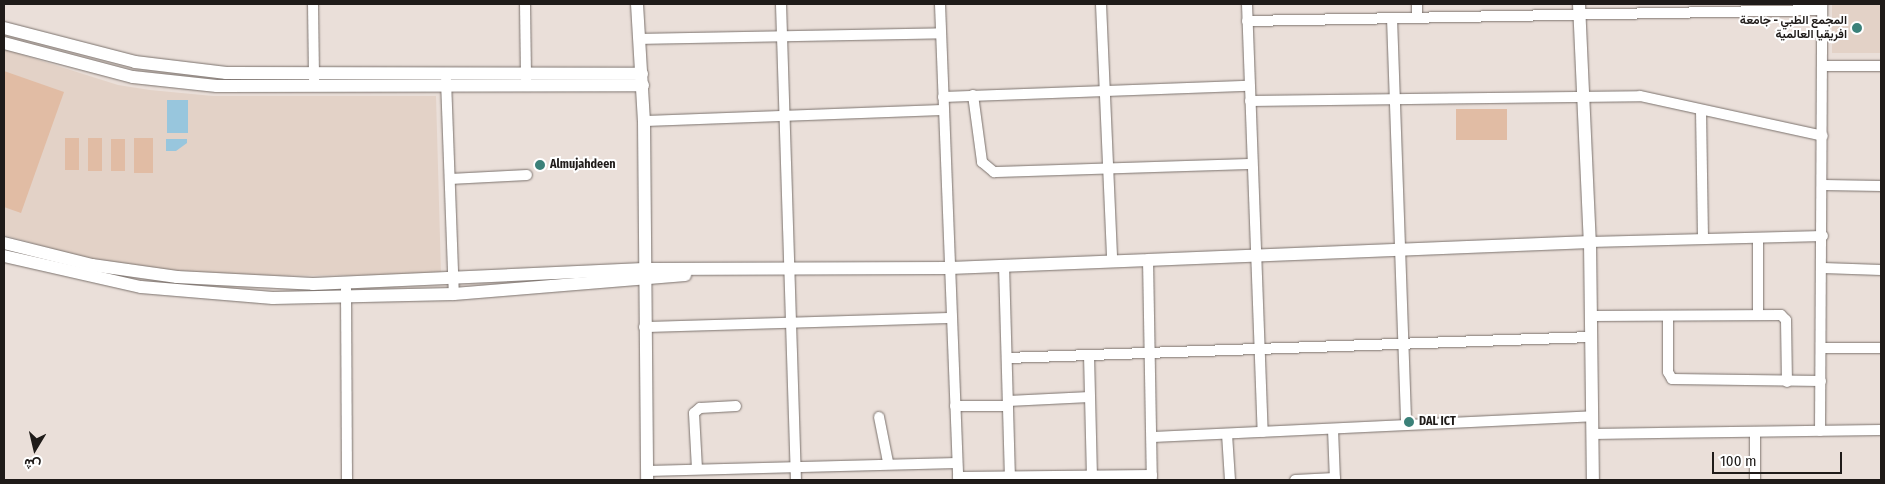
<!DOCTYPE html>
<meta charset="utf-8">
<style>
body{margin:0}
#map{position:relative;width:1885px;height:484px;overflow:hidden;background:#eadfd9;font-family:"Fira Sans Condensed",Vazirmatn,sans-serif}
div>[style]{position:absolute}
.built>*{inset:0;background:#e3d2c7;transform-origin:0 0}
.green>*{inset:0;background:#e1bca4;transform-origin:0 0}
.water>*{inset:0;background:#98c6dd;transform-origin:0 0}
.roads{filter:drop-shadow(0 0 1px #7b726d) drop-shadow(0 0 1px #7b726d)}
.minor>*{height:10px;margin:-5px;padding:0 5px;transform-origin:5px;border-radius:5px;background:#fff}
.tertiary>*{height:12px;margin:-6px;padding:0 6px;transform-origin:6px;border-radius:6px;background:#fff}
.dots>*{width:14px;height:14px;translate:-50% -50%;box-sizing:border-box;border:2px solid #fff;border-radius:50%}
span{translate:-50% -50%;white-space:nowrap;text-align:center;line-height:1.15;-webkit-text-stroke:4px #fff;paint-order:stroke}
.poi-label{font-size:12px;color:#1f1b19;font-weight:700}
.right{translate:-100% -50%;text-align:right}
.left{translate:0 -50%;text-align:left}
.frame{position:absolute;inset:0;border:5px solid #1f1b19;pointer-events:none}
.north{position:absolute;left:10px;top:424px;width:50px;height:50px;-webkit-text-stroke:4px #fff;paint-order:stroke;rotate:189deg;font-size:14px;font-weight:700;line-height:20px;text-align:center;color:#1f1b19}
.north::after{content:'';display:block;margin:auto;width:18px;height:22px;background:#1f1b19;clip-path:polygon(50% 0,100% 100%,50% 72%,0 100%)}
.scale{position:absolute;left:1712px;top:452px;width:130px;height:22px;box-sizing:border-box;border:2px solid #1f1b19;border-top:0;padding-left:6px;font-size:15px;line-height:18px;white-space:nowrap;color:#1f1b19;-webkit-text-stroke:4px #fff;paint-order:stroke}
</style>
<div id="map">
<div class="built">
<div style="left:1832px;top:4px;width:49px;height:49px"></div>
<div style="clip-path:polygon(4px 49px,118px 85px,150px 90px,213px 96px,436px 96px,441px 275px,202px 276px,106px 264px,4px 235px)"></div>
</div>
<div class="green">
<div style="clip-path:polygon(4px 71px,64px 92px,21px 213px,4px 207px)"></div>
<div style="left:1456px;top:109px;width:51px;height:31px"></div>
<div style="left:65px;top:138px;width:14px;height:32px"></div>
<div style="left:88px;top:138px;width:14px;height:33px"></div>
<div style="left:134px;top:138px;width:19px;height:35px"></div>
<div style="left:111px;top:139px;width:14px;height:32px"></div>
</div>
<div class="water">
<div style="left:167px;top:100px;width:21px;height:33px"></div>
<div style="clip-path:polygon(166px 139px,187px 139px,187px 143px,176px 151px,166px 151px)"></div>
</div>
<div class="roads">
<div class="minor">
<div style="left:313px;top:4px;width:76px;rotate:89.2deg"></div>
<div style="left:525px;top:4px;width:76px;rotate:89.2deg"></div>
<div style="left:781px;top:4px;width:476px;rotate:88.2deg"></div>
<div style="left:940px;top:4px;width:476px;rotate:87.8deg"></div>
<div style="left:1101px;top:4px;width:256px;rotate:87.5deg"></div>
<div style="left:1247px;top:4px;width:428px;rotate:87.9deg"></div>
<div style="left:1417px;top:4px;width:13px;rotate:90deg"></div>
<div style="left:1392px;top:18px;width:407px;rotate:88deg"></div>
<div style="left:1247px;top:21px;width:575px;rotate:-1.1deg"></div>
<div style="left:641px;top:39px;width:300px;rotate:-1.1deg"></div>
<div style="left:1822px;top:66px;width:59px"></div>
<div style="left:446px;top:80px;width:214px;rotate:87.9deg"></div>
<div style="left:973px;top:95px;width:68px;rotate:82.3deg"></div>
<div style="left:982px;top:162px;width:16px;rotate:40deg"></div>
<div style="left:994px;top:172px;width:258px;rotate:-1.8deg"></div>
<div style="left:943px;top:97px;width:306px;rotate:-2.1deg"></div>
<div style="left:1250px;top:101px;width:390px;rotate:-0.7deg"></div>
<div style="left:1640px;top:96px;width:187px;rotate:12.3deg"></div>
<div style="left:1701px;top:110px;width:126px;rotate:89.1deg"></div>
<div style="left:644px;top:121px;width:300px;rotate:-2.1deg"></div>
<div style="left:450px;top:179px;width:77px;rotate:-3deg"></div>
<div style="left:1824px;top:185px;width:57px;rotate:1deg"></div>
<div style="left:1590px;top:242px;width:233px;rotate:-1.5deg"></div>
<div style="left:1148px;top:259px;width:221px;rotate:89deg"></div>
<div style="left:1004px;top:265px;width:211px;rotate:88.4deg"></div>
<div style="left:1823px;top:268px;width:58px;rotate:2deg"></div>
<div style="left:346px;top:289px;width:191px;rotate:89.7deg"></div>
<div style="left:1758px;top:315px;width:76px;rotate:-90deg"></div>
<div style="left:1591px;top:316px;width:190px;rotate:-0.3deg"></div>
<div style="left:1781px;top:315px;width:7px;rotate:45deg"></div>
<div style="left:1786px;top:320px;width:62px;rotate:89.1deg"></div>
<div style="left:1668px;top:317px;width:55px;rotate:90deg"></div>
<div style="left:1668px;top:372px;width:8px;rotate:60deg"></div>
<div style="left:1672px;top:379px;width:149px;rotate:0.8deg"></div>
<div style="left:644px;top:327px;width:308px;rotate:-1.7deg"></div>
<div style="left:1821px;top:348px;width:60px"></div>
<div style="left:1089px;top:355px;width:121px;rotate:88.6deg"></div>
<div style="left:1007px;top:358px;width:584px;rotate:-2.06deg"></div>
<div style="left:1008px;top:401px;width:82px;rotate:-2.8deg"></div>
<div style="left:955px;top:406px;width:53px"></div>
<div style="left:879px;top:417px;width:46px;rotate:78.7deg"></div>
<div style="left:1333px;top:429px;width:51px;rotate:87.8deg"></div>
<div style="left:1820px;top:431px;width:426px;rotate:-89.7deg"></div>
<div style="left:1227px;top:434px;width:46px;rotate:86.3deg"></div>
<div style="left:1592px;top:434px;width:289px;rotate:-0.8deg"></div>
<div style="left:1153px;top:437px;width:440px;rotate:-2.7deg"></div>
<div style="left:697px;top:469px;width:56px;rotate:-93.1deg"></div>
<div style="left:694px;top:413px;width:8px;rotate:-40deg"></div>
<div style="left:700px;top:408px;width:36px;rotate:-3deg"></div>
<div style="left:647px;top:471px;width:310px;rotate:-1.5deg"></div>
<div style="left:958px;top:477px;width:194px;rotate:-0.6deg"></div>
<div style="left:1295px;top:480px;width:40px;rotate:-2.9deg"></div>
<div style="left:1755px;top:480px;width:48px;rotate:-90deg"></div>
</div>
<div class="tertiary">
<div style="left:637px;top:4px;width:117px;rotate:86.6deg"></div>
<div style="left:644px;top:121px;width:359px;rotate:89.5deg"></div>
<div style="left:1579px;top:4px;width:238px;rotate:87.4deg"></div>
<div style="left:1590px;top:242px;width:238px;rotate:89.3deg"></div>
<div style="left:4px;top:28px;width:135px;rotate:14.5deg"></div>
<div style="left:135px;top:62px;width:92px;rotate:6.9deg"></div>
<div style="left:226px;top:73px;width:416px;rotate:0.1deg"></div>
<div style="left:4px;top:43px;width:133px;rotate:14.8deg"></div>
<div style="left:133px;top:77px;width:84px;rotate:6.1deg"></div>
<div style="left:217px;top:86px;width:426px;rotate:-0.1deg"></div>
<div style="left:4px;top:243px;width:91px;rotate:14deg"></div>
<div style="left:92px;top:265px;width:86px;rotate:8deg"></div>
<div style="left:177px;top:277px;width:136px;rotate:2.9deg"></div>
<div style="left:313px;top:284px;width:331px;rotate:-2.6deg"></div>
<div style="left:644px;top:269px;width:306px;rotate:-0.2deg"></div>
<div style="left:950px;top:268px;width:641px;rotate:-2.33deg"></div>
<div style="left:4px;top:256px;width:140px;rotate:12.8deg"></div>
<div style="left:141px;top:287px;width:132px;rotate:4.8deg"></div>
<div style="left:273px;top:298px;width:181px;rotate:-1.3deg"></div>
<div style="left:454px;top:294px;width:232px;rotate:-4.7deg"></div>
</div>
</div>
<div class="dots">
<div style="left:1857px;top:28px;background:#3b8179"></div>
<div style="left:540px;top:165px;background:#3b8179"></div>
<div style="left:1409px;top:422px;background:#3b8179"></div>
</div>
<div class="poi-label">
<span class="right" style="left:1847px;top:28px">المجمع الطبي - جامعة<br>افريقيا العالمية</span>
<span class="left" style="left:550px;top:165px">Almujahdeen</span>
<span class="left" style="left:1419px;top:422px">DAL ICT</span>
</div>
<div class="frame"></div>
<div class="north">ش</div>
<div class="scale">100 m</div>
</div>
